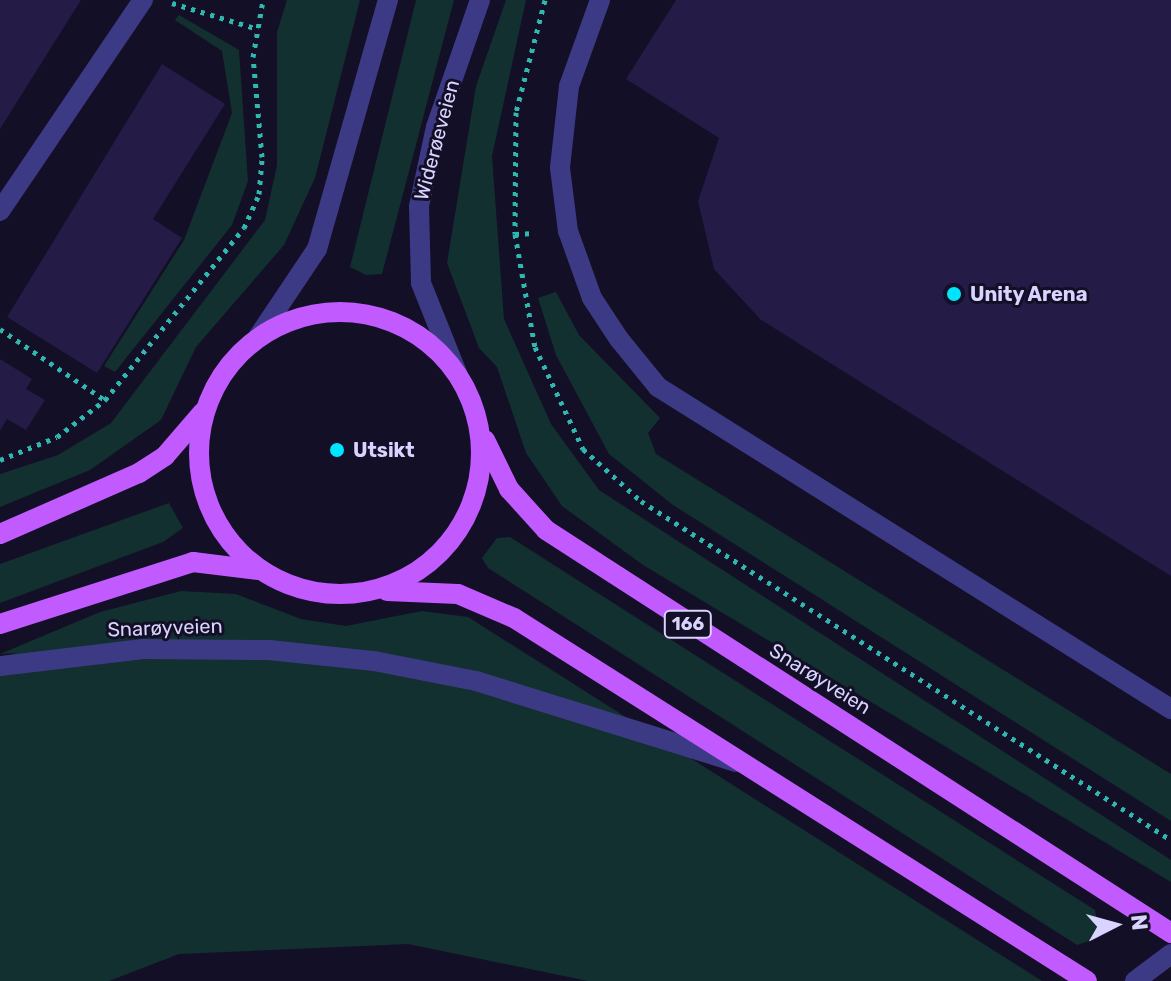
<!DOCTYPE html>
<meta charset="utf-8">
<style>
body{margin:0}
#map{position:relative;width:1171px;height:981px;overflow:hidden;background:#130f26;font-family:Rubik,sans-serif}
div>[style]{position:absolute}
.green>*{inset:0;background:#12302f}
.building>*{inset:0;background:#241b47}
.path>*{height:5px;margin-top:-2.5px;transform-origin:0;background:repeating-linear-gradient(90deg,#2fb8b0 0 4px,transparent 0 10px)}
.minor>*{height:20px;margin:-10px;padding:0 10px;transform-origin:10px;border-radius:10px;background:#3d3a85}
.major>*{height:20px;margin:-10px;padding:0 10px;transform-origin:10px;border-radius:10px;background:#c25bff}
.major>.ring{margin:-10px;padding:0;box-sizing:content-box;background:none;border:20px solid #c25bff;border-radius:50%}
.dots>*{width:22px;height:22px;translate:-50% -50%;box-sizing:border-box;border:4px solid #130f26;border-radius:50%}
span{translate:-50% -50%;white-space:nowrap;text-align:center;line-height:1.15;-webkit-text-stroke:6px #130f26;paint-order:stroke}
.shield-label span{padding:2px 6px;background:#130f26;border:2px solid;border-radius:6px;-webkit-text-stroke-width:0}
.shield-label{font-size:18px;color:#d9d4ff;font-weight:700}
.street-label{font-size:20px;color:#d9d4ff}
.poi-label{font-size:20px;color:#d9d4ff;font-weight:700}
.left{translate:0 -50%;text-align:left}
.north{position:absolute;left:1075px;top:885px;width:80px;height:80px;-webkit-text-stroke:6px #130f26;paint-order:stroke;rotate:84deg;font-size:22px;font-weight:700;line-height:32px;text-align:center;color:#d9d4ff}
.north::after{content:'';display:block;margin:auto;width:28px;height:36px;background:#d9d4ff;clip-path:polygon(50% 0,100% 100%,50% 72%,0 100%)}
</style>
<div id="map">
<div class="green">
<div style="clip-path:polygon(287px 0,360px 0,315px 178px,284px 245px,196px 347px,161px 420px,90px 470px,0 507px,0 474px,58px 455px,111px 423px,265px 220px,277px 165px,277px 32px)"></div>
<div style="clip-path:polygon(416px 0,454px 0,382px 274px,366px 275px,350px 267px)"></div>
<div style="clip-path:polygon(506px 0,526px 0,492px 156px,504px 319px,551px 424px,599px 490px,1171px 860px,1171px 882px,643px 565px,562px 506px,526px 453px,497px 367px,479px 348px,447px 263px,476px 86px)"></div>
<div style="clip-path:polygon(179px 15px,239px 50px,248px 181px,232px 225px,115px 372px,104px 366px,184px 240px,232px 113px,222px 51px,175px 20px)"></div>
<div style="clip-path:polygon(556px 292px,579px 335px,660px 418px,648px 433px,656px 454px,1171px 774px,1171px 821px,673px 505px,609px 454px,556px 355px,538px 298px)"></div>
<div style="clip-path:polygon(169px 503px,183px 528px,163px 542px,0 603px,0 564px)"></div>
<div style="clip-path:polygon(510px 537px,1095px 910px,1100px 937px,1077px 945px,488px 568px,482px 558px,497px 538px)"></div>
<div style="clip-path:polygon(181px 591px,236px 594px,301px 619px,346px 626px,422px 611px,468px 617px,1042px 981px,588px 981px,408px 944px,179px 954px,109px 981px,0 981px,0 661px,16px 653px,0 654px,100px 612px)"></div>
</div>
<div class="building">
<div style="clip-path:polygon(0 0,81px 0,0 129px)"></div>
<div style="clip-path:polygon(676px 0,1171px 0,1171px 576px,761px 320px,714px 269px,698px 201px,719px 138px,626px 79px)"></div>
<div style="clip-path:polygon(162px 64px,225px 104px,153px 219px,182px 238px,97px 373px,7px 317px)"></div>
<div style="clip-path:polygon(0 359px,32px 379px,26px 389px,45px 400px,26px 430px,7px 419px,0 431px)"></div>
</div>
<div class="path">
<div style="left:545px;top:0;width:116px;rotate:104.5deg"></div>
<div style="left:516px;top:112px;width:122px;rotate:90.5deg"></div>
<div style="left:515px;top:234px;width:115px;rotate:80deg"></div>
<div style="left:535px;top:347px;width:113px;rotate:64.8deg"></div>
<div style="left:583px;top:449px;width:78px;rotate:41.9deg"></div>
<div style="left:641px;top:501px;width:629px;rotate:32.6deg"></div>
<div style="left:172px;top:3px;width:90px;rotate:16.8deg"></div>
<div style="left:515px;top:234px;width:20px;rotate:-3deg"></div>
<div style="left:0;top:329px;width:127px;rotate:34.1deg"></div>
<div style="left:0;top:460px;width:61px;rotate:-22deg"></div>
<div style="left:57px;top:437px;width:61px;rotate:-37.6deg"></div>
<div style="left:105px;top:400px;width:221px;rotate:-51.1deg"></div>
<div style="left:244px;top:228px;width:37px;rotate:-66deg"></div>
<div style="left:259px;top:194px;width:37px;rotate:-85deg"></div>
<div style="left:262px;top:157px;width:100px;rotate:-95.1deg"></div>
<div style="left:253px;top:57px;width:58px;rotate:-80deg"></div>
</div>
<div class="minor">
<div style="left:600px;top:0;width:91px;rotate:109.8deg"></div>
<div style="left:569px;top:86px;width:82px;rotate:96.3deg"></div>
<div style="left:560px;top:168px;width:64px;rotate:82.8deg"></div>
<div style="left:568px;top:231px;width:71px;rotate:70.3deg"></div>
<div style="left:592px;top:298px;width:49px;rotate:56.6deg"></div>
<div style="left:619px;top:339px;width:62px;rotate:50.9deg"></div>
<div style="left:658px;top:387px;width:606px;rotate:32.12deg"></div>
<div style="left:0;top:211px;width:255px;rotate:-55.9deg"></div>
<div style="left:258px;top:337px;width:106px;rotate:-56.2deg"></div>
<div style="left:317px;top:249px;width:259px;rotate:-74.1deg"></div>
<div style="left:457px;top:373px;width:97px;rotate:-111.8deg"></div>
<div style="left:421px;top:283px;width:77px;rotate:-91.5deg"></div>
<div style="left:419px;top:206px;width:81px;rotate:-77.9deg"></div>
<div style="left:436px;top:127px;width:134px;rotate:-70.9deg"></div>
<div style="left:0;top:666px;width:144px;rotate:-6.8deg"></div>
<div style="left:143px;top:649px;width:126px;rotate:0.5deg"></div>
<div style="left:269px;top:650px;width:106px;rotate:6deg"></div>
<div style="left:374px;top:661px;width:104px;rotate:11.1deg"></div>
<div style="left:476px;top:681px;width:272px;rotate:17.3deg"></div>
<div style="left:1135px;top:981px;width:45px;rotate:-36.9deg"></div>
</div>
<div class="major">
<div class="ring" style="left:199px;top:312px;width:262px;height:262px"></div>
<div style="left:485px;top:440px;width:55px;rotate:63.9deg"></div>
<div style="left:509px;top:489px;width:55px;rotate:47.9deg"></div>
<div style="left:546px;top:530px;width:744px;rotate:32.81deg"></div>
<div style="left:0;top:534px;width:152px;rotate:-23.7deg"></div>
<div style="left:139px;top:473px;width:31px;rotate:-33deg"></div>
<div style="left:165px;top:456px;width:58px;rotate:-49.2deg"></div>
<div style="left:387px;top:591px;width:71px;rotate:2.4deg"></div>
<div style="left:458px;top:594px;width:61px;rotate:23.2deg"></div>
<div style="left:514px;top:618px;width:678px;rotate:32.35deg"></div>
<div style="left:0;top:624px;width:203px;rotate:-17.8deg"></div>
<div style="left:193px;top:562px;width:64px;rotate:7.1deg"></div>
</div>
<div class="dots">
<div style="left:954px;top:294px;background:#00e5ff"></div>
<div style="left:337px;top:450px;background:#00e5ff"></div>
</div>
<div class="shield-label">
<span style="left:688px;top:624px">166</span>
</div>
<div class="street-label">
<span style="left:437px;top:140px;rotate:-75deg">Widerøeveien</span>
<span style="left:165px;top:628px;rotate:-2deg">Snarøyveien</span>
<span style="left:820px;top:679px;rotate:32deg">Snarøyveien</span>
</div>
<div class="poi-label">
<span class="left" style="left:970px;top:294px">Unity Arena</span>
<span class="left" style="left:353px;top:450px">Utsikt</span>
</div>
<div class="north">N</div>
</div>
